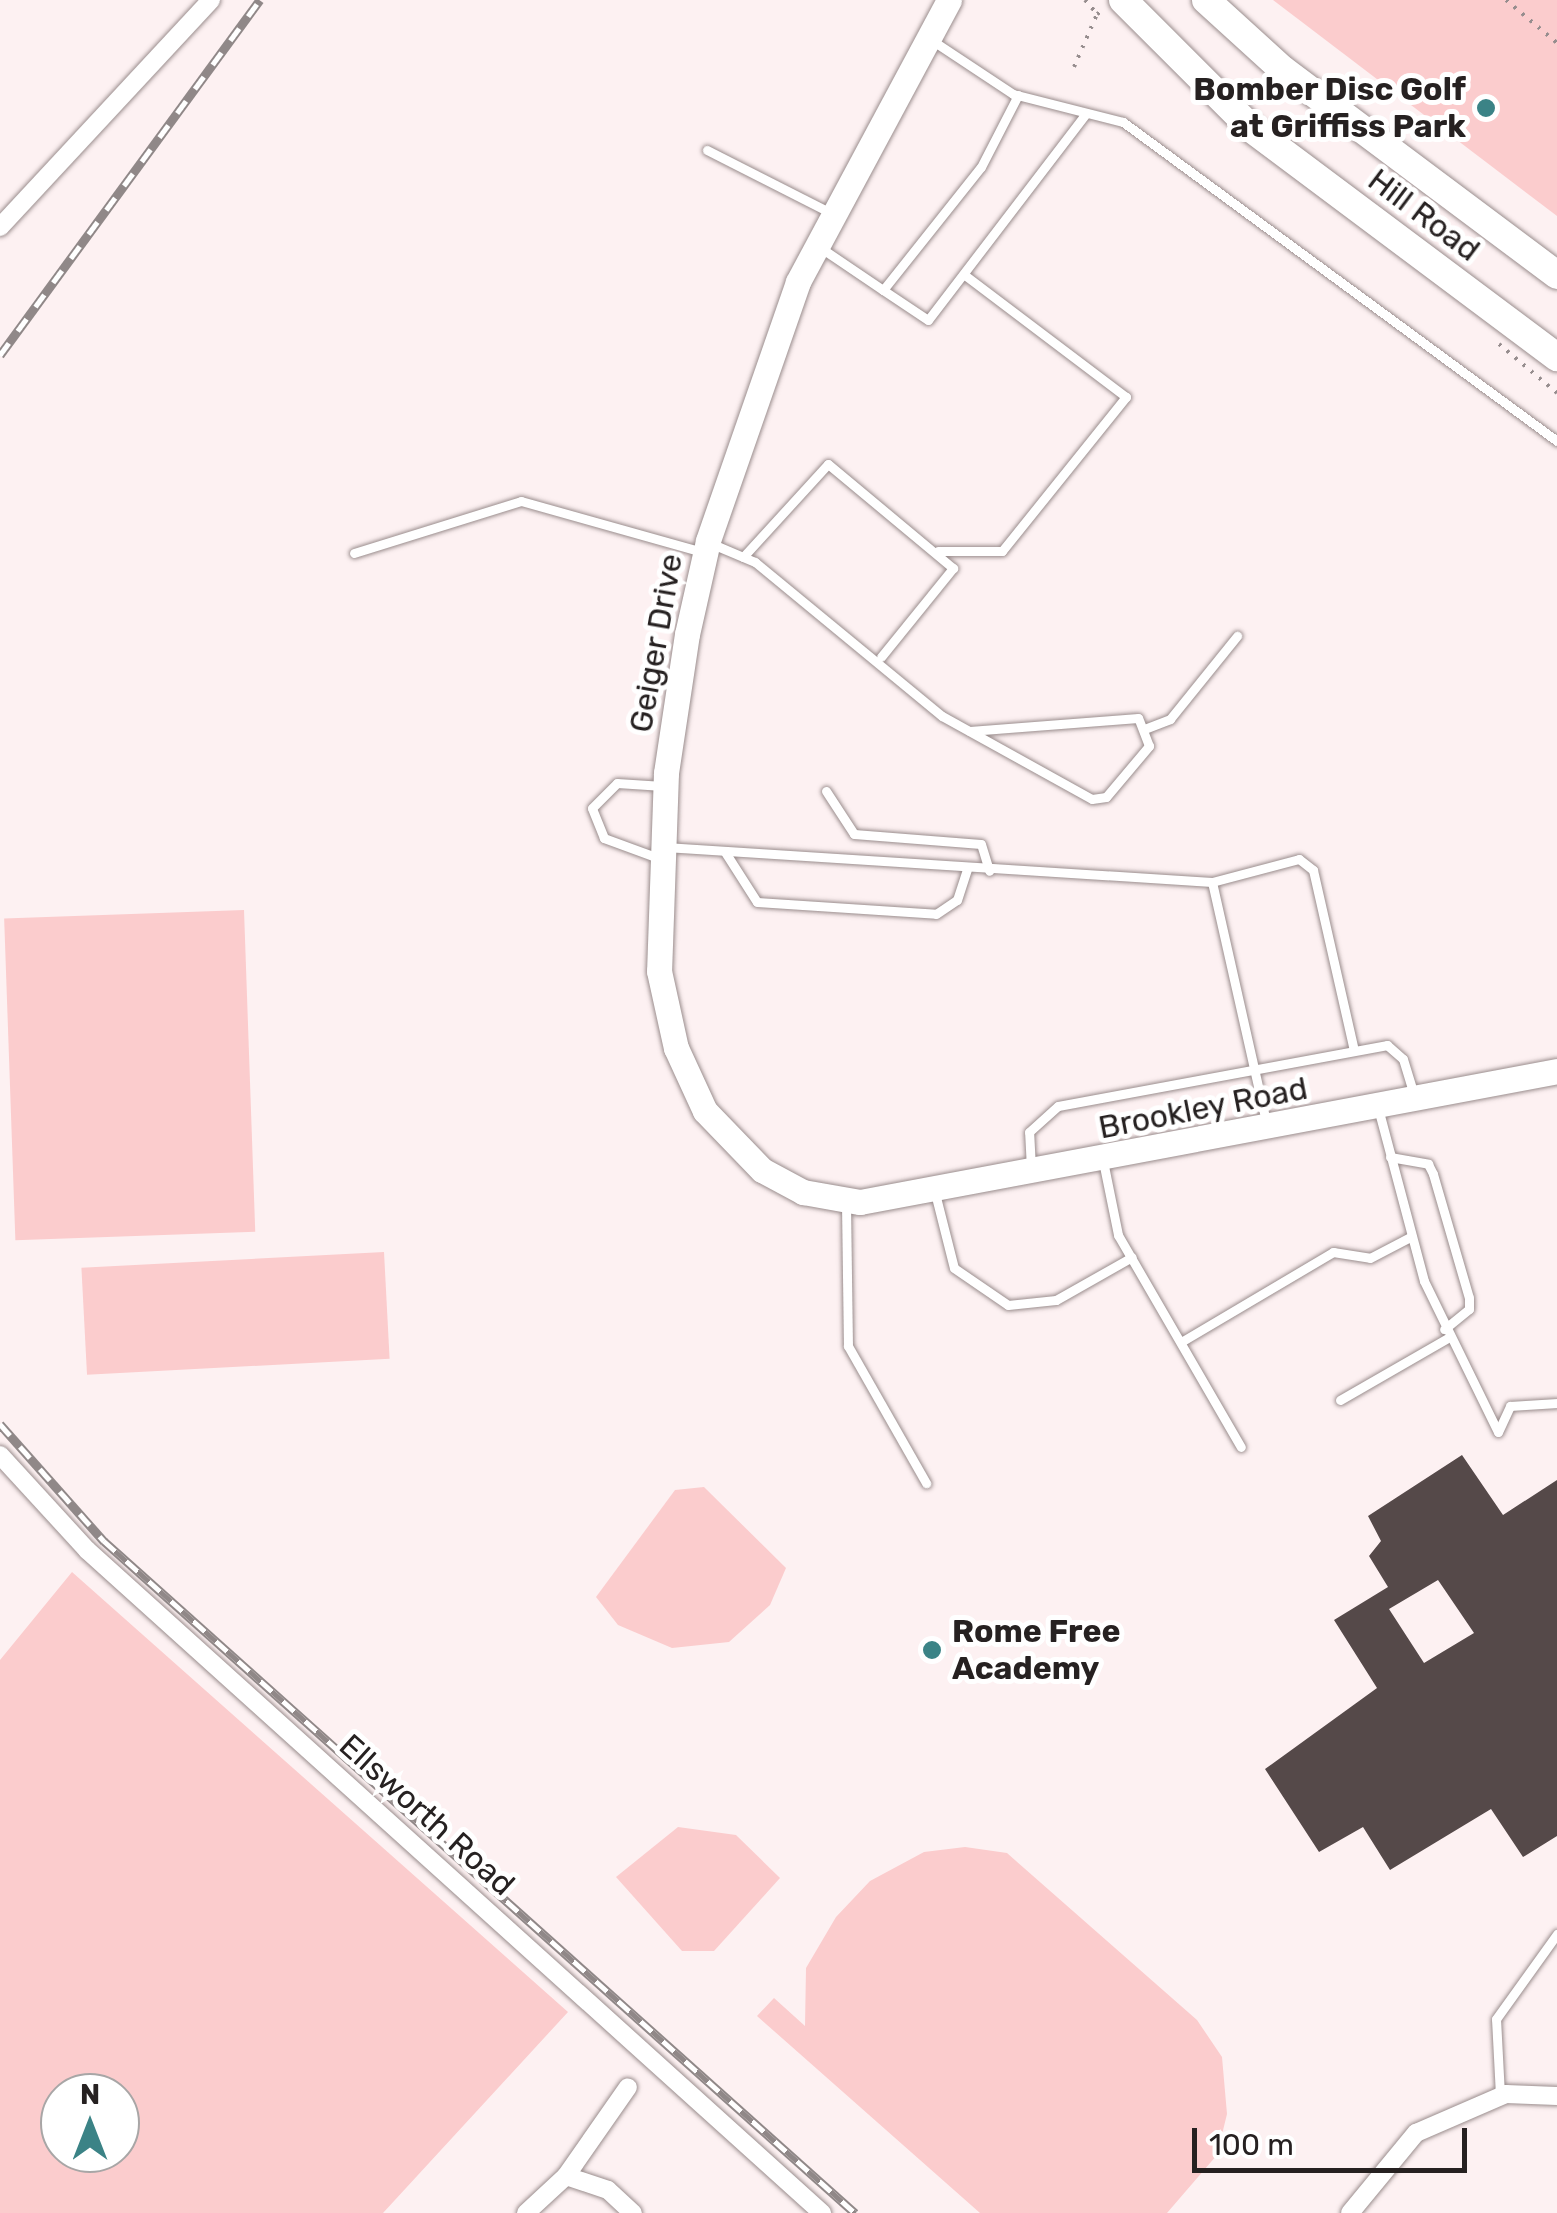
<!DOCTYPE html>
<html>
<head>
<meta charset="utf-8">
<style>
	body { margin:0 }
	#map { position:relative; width:1557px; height:2213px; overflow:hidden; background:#fdf1f2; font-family:Rubik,sans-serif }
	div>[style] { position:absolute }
	.green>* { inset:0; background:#fbcccd; transform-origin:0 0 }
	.building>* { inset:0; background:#554949 }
	.path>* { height:4px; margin-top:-2px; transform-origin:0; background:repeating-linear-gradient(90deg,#968d8e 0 2.5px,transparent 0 10.5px) }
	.roads { filter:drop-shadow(0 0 2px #9a8d8d) drop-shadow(0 0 2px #9a8d8d) }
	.lane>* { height:9px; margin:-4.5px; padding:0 4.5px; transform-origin:4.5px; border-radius:4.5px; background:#fff }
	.street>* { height:18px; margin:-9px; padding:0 9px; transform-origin:9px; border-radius:9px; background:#fff }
	.secondary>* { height:25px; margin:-12.5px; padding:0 12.5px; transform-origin:12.5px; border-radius:12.5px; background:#fff }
	.primary>* { height:28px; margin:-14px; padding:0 14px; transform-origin:14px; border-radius:14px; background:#fff }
	.rail>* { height:9px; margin-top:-4.5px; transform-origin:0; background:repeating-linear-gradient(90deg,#fff 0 15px,#908888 0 30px); box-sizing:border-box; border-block:2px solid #908888 }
	.dots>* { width:28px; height:28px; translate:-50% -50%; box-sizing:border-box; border:5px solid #fff; border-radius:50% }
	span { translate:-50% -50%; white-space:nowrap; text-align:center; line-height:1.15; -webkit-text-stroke:10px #fff; paint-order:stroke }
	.poi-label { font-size:32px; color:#262121; font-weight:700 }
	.right { translate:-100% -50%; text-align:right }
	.left { translate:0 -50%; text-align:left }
	.street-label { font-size:32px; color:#262121 }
	.north { position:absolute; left:40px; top:2073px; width:100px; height:100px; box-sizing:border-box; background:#fff; border:2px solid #a8a6a6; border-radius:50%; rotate:0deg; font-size:28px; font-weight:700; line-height:40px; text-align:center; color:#262121 }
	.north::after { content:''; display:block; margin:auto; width:35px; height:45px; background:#3b8386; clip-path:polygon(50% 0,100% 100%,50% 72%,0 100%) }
	.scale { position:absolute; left:1192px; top:2128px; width:275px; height:45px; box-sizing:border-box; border:5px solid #262121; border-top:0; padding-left:12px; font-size:30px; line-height:35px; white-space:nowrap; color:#262121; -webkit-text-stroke:8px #fff; paint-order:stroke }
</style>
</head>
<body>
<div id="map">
	<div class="green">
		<div style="clip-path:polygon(1273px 0,1557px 0,1557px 216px)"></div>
		<div style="left:244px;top:910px;width:322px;height:240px;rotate:88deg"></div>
		<div style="left:384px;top:1252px;width:107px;height:303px;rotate:87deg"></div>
		<div style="clip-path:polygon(704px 1487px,786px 1568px,770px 1605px,729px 1642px,672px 1648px,618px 1625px,596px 1597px,675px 1490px)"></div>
		<div style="clip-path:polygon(evenodd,72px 1572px,568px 2012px,383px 2213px,0 2213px,0 1660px,72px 1572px,60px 2093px,120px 2093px,120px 2153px,60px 2153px,60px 2093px)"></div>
		<div style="clip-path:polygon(678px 1827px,736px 1835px,780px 1878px,714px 1951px,682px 1951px,616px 1877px)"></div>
		<div style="clip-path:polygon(965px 1847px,1007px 1853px,1197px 2020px,1222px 2057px,1227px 2114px,1217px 2155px,1167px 2213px,980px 2213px,757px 2016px,774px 1998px,805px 2026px,806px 1968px,836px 1917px,870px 1881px,924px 1852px)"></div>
	</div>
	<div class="building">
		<div style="clip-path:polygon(evenodd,1462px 1455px,1503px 1515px,1557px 1480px,1557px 1836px,1523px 1857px,1491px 1809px,1390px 1870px,1363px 1827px,1319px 1852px,1265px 1769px,1377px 1688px,1334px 1620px,1388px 1587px,1369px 1556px,1381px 1541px,1368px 1516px,1462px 1455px,1438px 1580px,1474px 1633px,1424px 1663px,1389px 1609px,1438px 1580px)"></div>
	</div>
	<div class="path">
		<div style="left:1085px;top:0;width:18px;rotate:49deg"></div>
		<div style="left:1097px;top:14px;width:8px;rotate:-30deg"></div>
		<div style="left:1506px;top:0;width:67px;rotate:40.1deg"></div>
		<div style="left:1074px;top:67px;width:58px;rotate:-66.5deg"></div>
		<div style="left:1499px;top:344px;width:76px;rotate:40.2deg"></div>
	</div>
	<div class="roads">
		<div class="lane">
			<div style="left:930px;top:39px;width:100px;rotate:33.5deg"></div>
			<div style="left:1013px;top:94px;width:114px;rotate:14.3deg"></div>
			<div style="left:1123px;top:122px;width:539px;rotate:36.32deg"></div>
			<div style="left:707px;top:150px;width:139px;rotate:26.9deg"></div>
			<div style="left:818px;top:246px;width:78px;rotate:34.1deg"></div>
			<div style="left:883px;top:290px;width:157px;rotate:-51.5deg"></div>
			<div style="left:981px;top:167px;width:81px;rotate:-62.8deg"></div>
			<div style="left:883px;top:290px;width:54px;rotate:33.7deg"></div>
			<div style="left:928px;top:320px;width:260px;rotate:-52.6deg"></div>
			<div style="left:710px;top:543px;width:49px;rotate:22.9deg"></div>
			<div style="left:755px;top:562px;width:242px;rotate:39.5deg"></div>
			<div style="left:942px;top:716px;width:171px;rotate:29deg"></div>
			<div style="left:1092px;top:799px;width:14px;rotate:-8deg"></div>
			<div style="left:1106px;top:797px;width:67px;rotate:-49.9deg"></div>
			<div style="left:1149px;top:746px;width:30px;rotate:-111deg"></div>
			<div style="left:1138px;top:718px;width:169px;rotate:175.6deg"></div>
			<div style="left:938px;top:551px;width:64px"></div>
			<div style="left:1002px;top:551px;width:198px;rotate:-51.2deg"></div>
			<div style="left:1126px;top:397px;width:201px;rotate:-142.9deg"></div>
			<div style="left:354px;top:553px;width:175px;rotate:-17.3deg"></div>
			<div style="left:521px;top:501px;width:189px;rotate:15.7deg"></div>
			<div style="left:743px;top:557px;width:126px;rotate:-47.6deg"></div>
			<div style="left:828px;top:464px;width:163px;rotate:39.8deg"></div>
			<div style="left:953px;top:568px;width:114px;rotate:129deg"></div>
			<div style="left:1147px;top:728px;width:25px;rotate:-21deg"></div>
			<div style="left:1170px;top:719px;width:107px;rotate:-51.1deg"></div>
			<div style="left:826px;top:791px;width:51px;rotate:56.9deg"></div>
			<div style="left:854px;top:834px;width:127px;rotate:4.5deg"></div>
			<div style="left:981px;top:844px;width:28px;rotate:73deg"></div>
			<div style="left:665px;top:847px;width:548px;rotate:3.66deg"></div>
			<div style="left:1212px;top:882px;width:246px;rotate:77.3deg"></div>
			<div style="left:725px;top:852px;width:59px;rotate:57.4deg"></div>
			<div style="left:757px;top:902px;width:179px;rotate:3.8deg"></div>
			<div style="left:936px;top:914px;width:25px;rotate:-34deg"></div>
			<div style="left:957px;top:900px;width:32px;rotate:-72deg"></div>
			<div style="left:661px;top:859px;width:61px;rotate:-159.8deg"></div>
			<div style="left:604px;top:838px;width:32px;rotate:-112deg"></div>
			<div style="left:592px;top:808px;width:35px;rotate:-45deg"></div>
			<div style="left:617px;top:783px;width:46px;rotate:3.7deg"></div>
			<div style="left:1212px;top:882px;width:90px;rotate:-14.8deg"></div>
			<div style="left:1299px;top:859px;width:18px;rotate:38deg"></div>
			<div style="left:1313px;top:870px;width:185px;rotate:77.2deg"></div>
			<div style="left:1378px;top:1108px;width:179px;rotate:75.1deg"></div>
			<div style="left:1424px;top:1281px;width:168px;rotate:63.9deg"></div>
			<div style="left:1390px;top:1157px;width:39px;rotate:10deg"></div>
			<div style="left:1428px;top:1164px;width:11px;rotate:63deg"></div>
			<div style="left:1433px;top:1174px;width:129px;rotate:73.8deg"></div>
			<div style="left:1469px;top:1298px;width:11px;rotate:90deg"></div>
			<div style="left:1469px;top:1309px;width:32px;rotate:141deg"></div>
			<div style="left:1103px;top:1161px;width:76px;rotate:78.5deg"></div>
			<div style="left:1118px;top:1235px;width:245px;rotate:59.9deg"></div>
			<div style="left:1031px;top:1168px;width:36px;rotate:-93deg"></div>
			<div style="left:1029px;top:1132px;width:39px;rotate:-42deg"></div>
			<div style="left:1058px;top:1106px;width:335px;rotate:-10.5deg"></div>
			<div style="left:1387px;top:1045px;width:21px;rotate:41deg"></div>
			<div style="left:1403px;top:1059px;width:37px;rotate:73deg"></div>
			<div style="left:935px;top:1193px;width:77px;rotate:75.8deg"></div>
			<div style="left:954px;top:1268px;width:65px;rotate:34.4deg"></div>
			<div style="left:1008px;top:1305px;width:48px;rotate:-5.9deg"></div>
			<div style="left:1056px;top:1300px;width:87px;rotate:-29.5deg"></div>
			<div style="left:846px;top:1204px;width:142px;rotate:89.2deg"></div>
			<div style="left:848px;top:1346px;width:158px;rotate:60.3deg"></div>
			<div style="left:1181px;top:1342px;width:177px;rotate:-30.6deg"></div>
			<div style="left:1333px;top:1252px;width:37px;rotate:9deg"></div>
			<div style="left:1370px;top:1258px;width:47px;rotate:-27.6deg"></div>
			<div style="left:1340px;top:1400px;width:125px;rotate:-29.9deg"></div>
			<div style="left:1498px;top:1432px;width:29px;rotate:-65deg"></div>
			<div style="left:1510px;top:1406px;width:47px;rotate:-3.7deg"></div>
			<div style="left:1500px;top:2095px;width:76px;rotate:-93deg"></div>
			<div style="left:1496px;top:2019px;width:105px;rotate:-54.3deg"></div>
		</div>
		<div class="street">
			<div style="left:0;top:227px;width:310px;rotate:-47.1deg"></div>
			<div style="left:0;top:1455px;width:129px;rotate:47.5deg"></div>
			<div style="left:87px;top:1550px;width:990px;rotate:42.05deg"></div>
			<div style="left:566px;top:2176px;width:44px;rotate:18.4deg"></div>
			<div style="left:608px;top:2190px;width:34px;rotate:43deg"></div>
			<div style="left:526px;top:2213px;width:54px;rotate:-42.8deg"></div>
			<div style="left:566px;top:2176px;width:108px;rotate:-55.1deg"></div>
			<div style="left:1350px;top:2213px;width:104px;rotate:-50.5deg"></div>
			<div style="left:1416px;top:2133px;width:98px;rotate:-23.4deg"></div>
			<div style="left:1506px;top:2094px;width:51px;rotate:2.2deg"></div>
		</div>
		<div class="secondary">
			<div style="left:949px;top:0;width:320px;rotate:118.2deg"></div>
			<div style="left:798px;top:282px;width:274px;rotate:109.2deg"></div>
			<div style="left:708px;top:541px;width:95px;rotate:102.7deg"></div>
			<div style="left:687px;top:634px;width:141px;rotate:98.6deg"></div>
			<div style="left:666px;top:773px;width:198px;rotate:92deg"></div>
			<div style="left:659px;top:971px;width:79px;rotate:77.6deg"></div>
			<div style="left:676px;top:1048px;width:69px;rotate:65.3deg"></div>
			<div style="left:705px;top:1111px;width:82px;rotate:46deg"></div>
			<div style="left:762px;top:1170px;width:47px;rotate:28.2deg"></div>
			<div style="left:803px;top:1192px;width:58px;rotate:10deg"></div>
			<div style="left:860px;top:1202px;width:709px;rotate:-10.64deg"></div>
		</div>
		<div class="primary">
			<div style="left:1123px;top:0;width:182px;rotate:45deg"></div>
			<div style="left:1252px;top:129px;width:381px;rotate:36.8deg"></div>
			<div style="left:1206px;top:0;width:104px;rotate:42.3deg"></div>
			<div style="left:1283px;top:70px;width:342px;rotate:36.8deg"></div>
		</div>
	</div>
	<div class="rail">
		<div style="left:0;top:355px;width:440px;rotate:-53.8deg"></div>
		<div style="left:0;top:1424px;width:157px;rotate:48.4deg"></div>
		<div style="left:104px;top:1541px;width:1008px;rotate:41.82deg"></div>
	</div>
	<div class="dots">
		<div style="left:1486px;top:108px;background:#3b8386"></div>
		<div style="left:932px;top:1650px;background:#3b8386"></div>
	</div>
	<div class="poi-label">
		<span class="right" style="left:1466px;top:108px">Bomber Disc Golf<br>at Griffiss Park</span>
		<span class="left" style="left:952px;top:1650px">Rome Free<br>Academy</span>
	</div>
	<div class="street-label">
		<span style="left:1424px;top:215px;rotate:37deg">Hill Road</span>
		<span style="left:656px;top:643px;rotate:-80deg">Geiger Drive</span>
		<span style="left:1203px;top:1108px;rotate:-11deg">Brookley Road</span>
		<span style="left:427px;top:1815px;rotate:42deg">Ellsworth Road</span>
	</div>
	<div class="north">N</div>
	<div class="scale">100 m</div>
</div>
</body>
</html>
